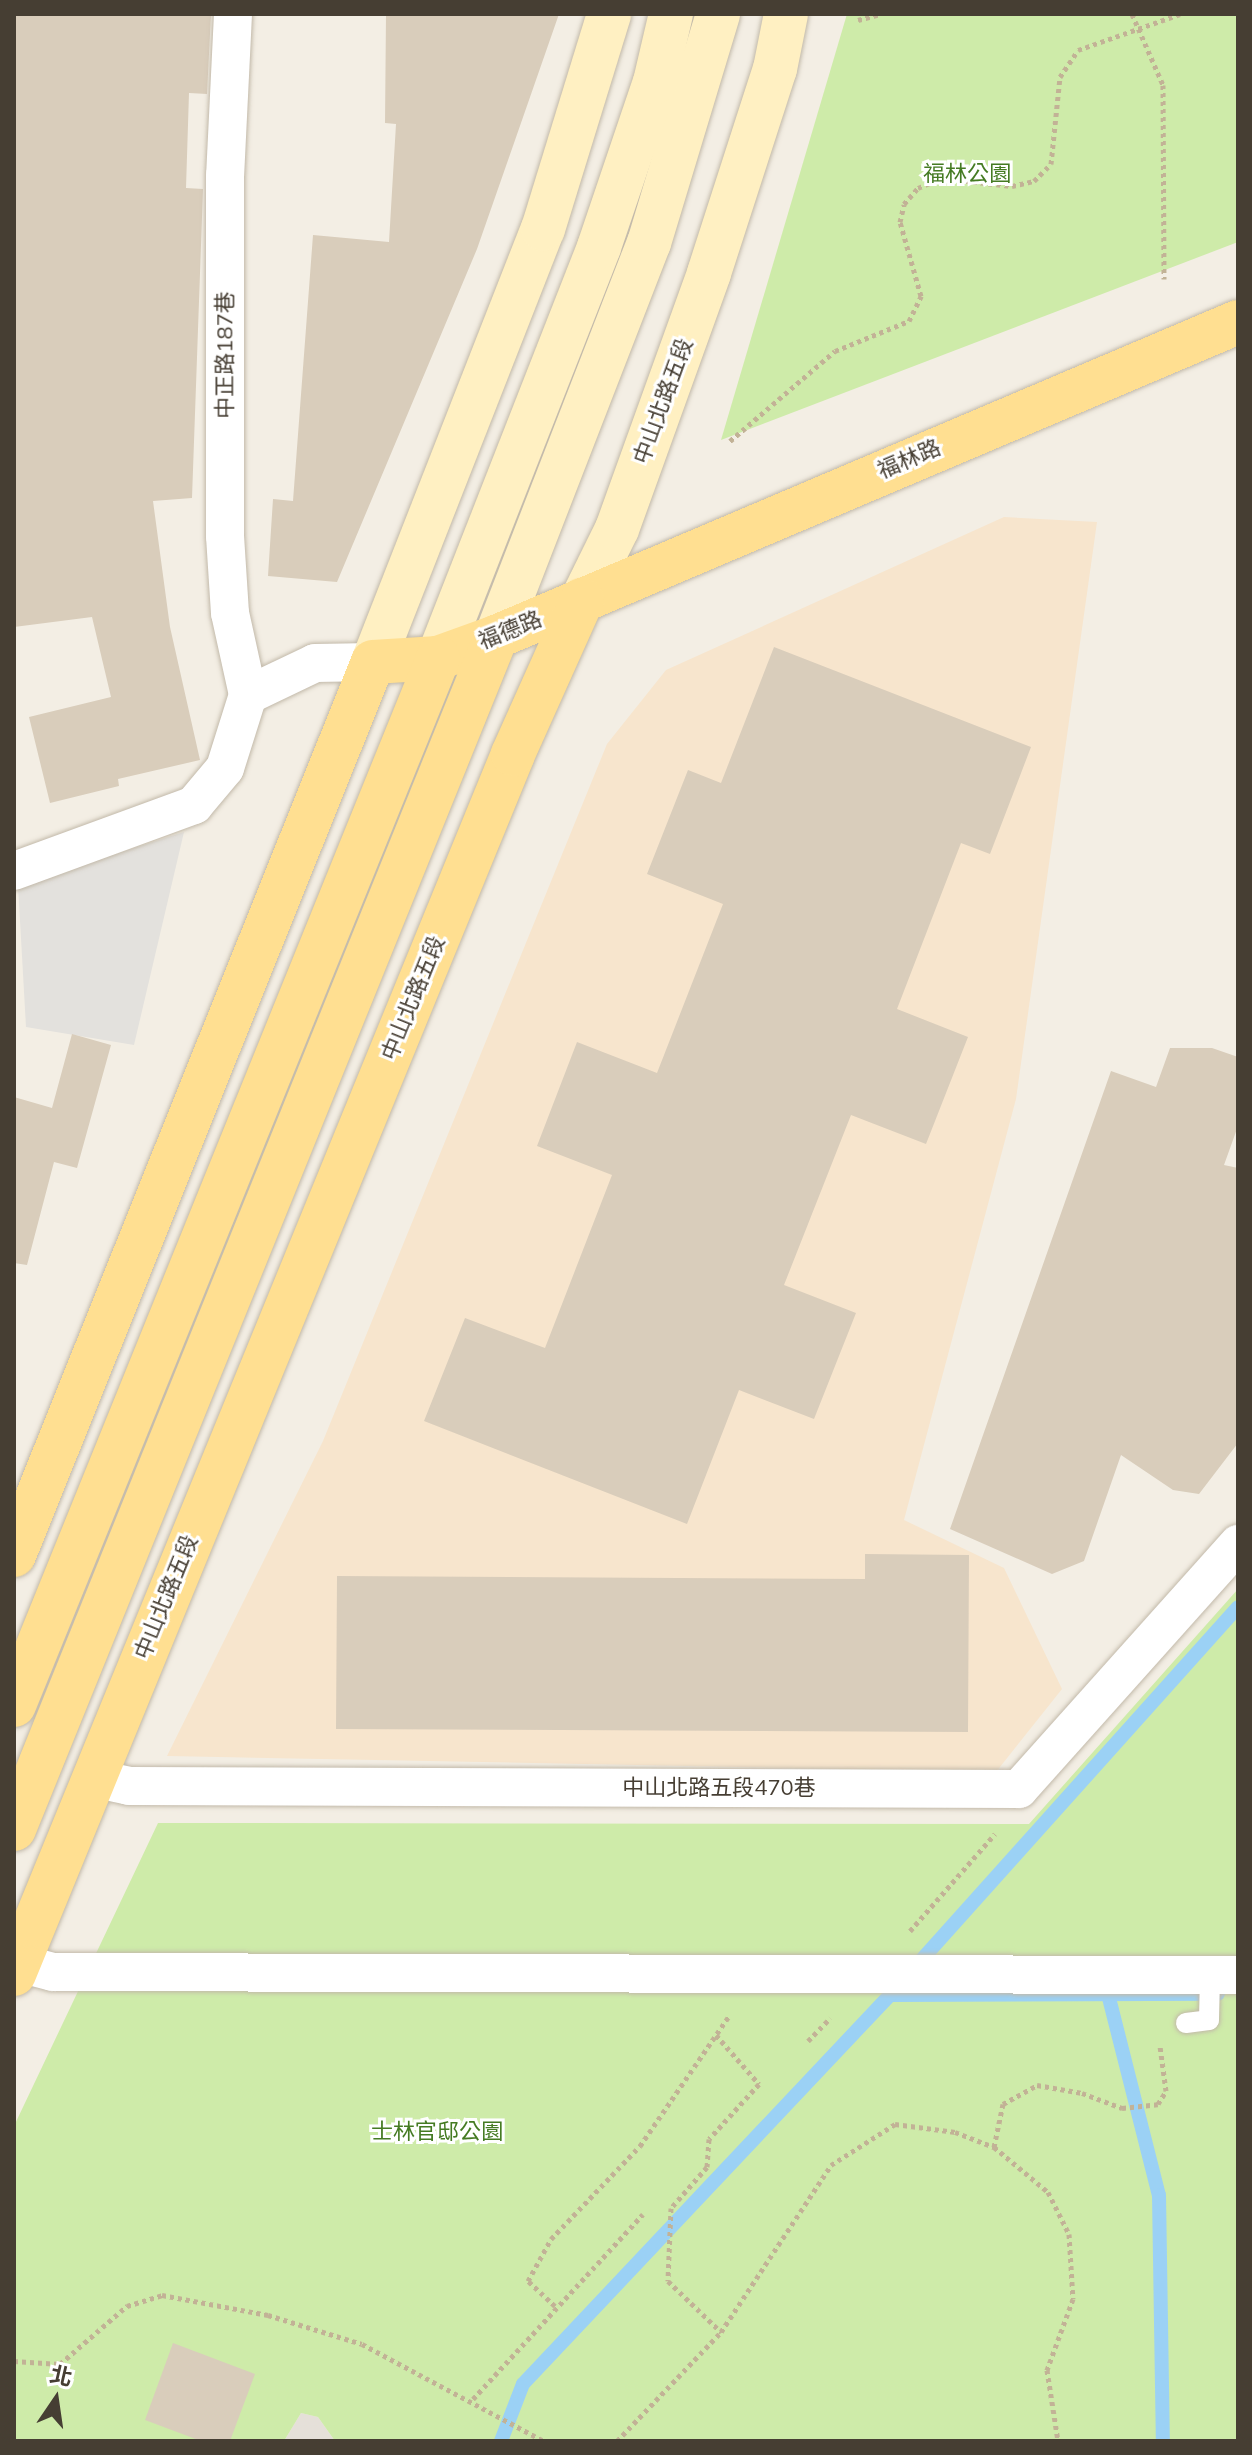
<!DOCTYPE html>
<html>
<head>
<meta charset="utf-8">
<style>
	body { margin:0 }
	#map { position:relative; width:1252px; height:2455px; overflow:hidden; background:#f3eee4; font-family:Mulish,"Noto Sans TC",sans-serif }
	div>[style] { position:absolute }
	.commercial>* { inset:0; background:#f7e5cd }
	.industrial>* { inset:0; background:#e5e0d9 }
	.green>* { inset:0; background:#ceeba9 }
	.parking>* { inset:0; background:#e3e1dd }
	.stream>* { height:14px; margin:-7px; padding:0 7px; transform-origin:7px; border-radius:7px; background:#9bd1f5 }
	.building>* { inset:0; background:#d9cdbb }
	.path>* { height:5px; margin-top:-2.5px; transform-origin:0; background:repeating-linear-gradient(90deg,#c2b296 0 4px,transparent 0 8px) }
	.roads { filter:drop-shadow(0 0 2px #c2b9a9) drop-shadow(0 0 2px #c2b9a9) }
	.lane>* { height:20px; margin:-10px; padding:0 10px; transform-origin:10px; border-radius:10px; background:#fff }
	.street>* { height:38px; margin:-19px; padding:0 19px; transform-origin:19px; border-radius:19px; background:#fff }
	.secondary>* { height:44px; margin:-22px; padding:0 22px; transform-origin:22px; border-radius:22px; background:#fff0c2 }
	.primary>* { height:44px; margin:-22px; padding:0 22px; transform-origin:22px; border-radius:22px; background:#ffdf91 }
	span { translate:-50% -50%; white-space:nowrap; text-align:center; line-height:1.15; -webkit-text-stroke:6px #fff; paint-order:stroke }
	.park-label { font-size:22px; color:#457b23 }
	.street-label { font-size:22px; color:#463e33 }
	.frame { position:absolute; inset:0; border:16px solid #463e33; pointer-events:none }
	.north { position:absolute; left:16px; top:2359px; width:80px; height:80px; -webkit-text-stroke:6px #fff; paint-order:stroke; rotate:13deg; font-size:22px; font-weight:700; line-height:32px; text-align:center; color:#463e33 }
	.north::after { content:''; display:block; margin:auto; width:28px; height:36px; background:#463e33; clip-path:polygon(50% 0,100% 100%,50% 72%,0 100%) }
</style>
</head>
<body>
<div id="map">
	<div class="commercial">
		<div style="clip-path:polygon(1004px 517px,1097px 522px,1016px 1099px,904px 1520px,1004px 1568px,1062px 1689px,996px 1772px,167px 1756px,323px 1441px,607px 744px,666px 670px)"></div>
	</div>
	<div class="industrial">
		<div style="clip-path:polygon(301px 2413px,318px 2417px,335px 2441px,284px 2441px)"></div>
	</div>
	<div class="green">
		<div style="clip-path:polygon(847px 14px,1238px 14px,1238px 242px,721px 440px)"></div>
		<div style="clip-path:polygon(1238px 1589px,1238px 2441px,335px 2441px,318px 2417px,301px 2413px,284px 2441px,14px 2441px,14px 2126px,158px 1823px,1029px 1824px)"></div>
	</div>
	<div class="parking">
		<div style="clip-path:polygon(184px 832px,134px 1045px,26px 1027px,18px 885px)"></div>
	</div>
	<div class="stream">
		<div style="left:1108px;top:1994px;width:207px;rotate:75.8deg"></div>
		<div style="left:1159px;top:2195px;width:246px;rotate:89.1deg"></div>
		<div style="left:890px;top:1995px;width:328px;rotate:-0.2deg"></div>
		<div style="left:501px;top:2441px;width:61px;rotate:-68.9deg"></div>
		<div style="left:523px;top:2384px;width:535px;rotate:-46.67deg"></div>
		<div style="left:890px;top:1995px;width:521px;rotate:-48.11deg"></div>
	</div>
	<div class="building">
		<div style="clip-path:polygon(14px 14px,211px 14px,207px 94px,189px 93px,186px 188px,203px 189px,192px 498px,153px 501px,170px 627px,200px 760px,118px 779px,119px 786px,50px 803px,29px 717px,111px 697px,92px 617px,14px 627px)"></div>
		<div style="clip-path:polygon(386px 14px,559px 14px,477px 249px,337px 582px,268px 576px,273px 499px,293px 501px,313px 235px,389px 242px,396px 124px,385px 123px)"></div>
		<div style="clip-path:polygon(774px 647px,1031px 747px,990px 854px,961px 843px,897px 1009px,968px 1037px,926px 1144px,851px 1115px,784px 1285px,856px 1313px,814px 1419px,739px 1390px,687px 1524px,424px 1421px,465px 1318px,545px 1348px,612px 1175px,537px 1146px,577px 1042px,657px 1073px,723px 904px,647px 874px,688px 770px,721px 783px)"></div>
		<div style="clip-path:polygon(72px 1034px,111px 1045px,77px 1168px,54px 1162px,27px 1265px,14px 1263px,14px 1097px,52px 1108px)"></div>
		<div style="clip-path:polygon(1170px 1048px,1212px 1048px,1238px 1057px,1238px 1126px,1224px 1165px,1238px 1168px,1238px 1443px,1199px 1494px,1173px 1490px,1121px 1455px,1084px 1561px,1052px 1574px,950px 1529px,1111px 1071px,1156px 1087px)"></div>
		<div style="clip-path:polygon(865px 1554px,969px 1555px,968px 1732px,336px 1729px,337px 1576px,865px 1579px)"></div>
		<div style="clip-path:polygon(173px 2343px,255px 2374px,230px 2441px,201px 2441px,145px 2420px)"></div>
	</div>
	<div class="path">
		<div style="left:1132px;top:14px;width:77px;rotate:66.4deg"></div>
		<div style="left:1163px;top:85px;width:194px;rotate:89.7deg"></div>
		<div style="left:858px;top:20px;width:24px;rotate:-15deg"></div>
		<div style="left:730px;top:441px;width:138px;rotate:-40.6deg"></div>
		<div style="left:835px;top:351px;width:80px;rotate:-22.1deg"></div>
		<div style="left:909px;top:321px;width:28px;rotate:-64deg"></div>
		<div style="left:921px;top:296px;width:77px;rotate:-105.8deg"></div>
		<div style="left:900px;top:222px;width:18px;rotate:-77deg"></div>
		<div style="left:904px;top:204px;width:21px;rotate:-49deg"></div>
		<div style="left:918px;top:188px;width:25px;rotate:-23deg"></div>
		<div style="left:941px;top:178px;width:71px;rotate:6.4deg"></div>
		<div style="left:1012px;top:186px;width:23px;rotate:-13deg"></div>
		<div style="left:1034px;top:181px;width:24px;rotate:-45deg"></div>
		<div style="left:1051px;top:164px;width:87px;rotate:-84.1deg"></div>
		<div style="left:1060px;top:77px;width:32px;rotate:-56deg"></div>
		<div style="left:1078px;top:50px;width:108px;rotate:-19.4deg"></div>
		<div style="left:910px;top:1931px;width:129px;rotate:-48.8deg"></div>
		<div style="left:716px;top:2035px;width:65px;rotate:48.7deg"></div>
		<div style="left:759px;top:2084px;width:74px;rotate:132.3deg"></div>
		<div style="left:709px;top:2139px;width:28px;rotate:94deg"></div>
		<div style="left:707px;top:2167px;width:55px;rotate:131.3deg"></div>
		<div style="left:671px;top:2208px;width:73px;rotate:92.4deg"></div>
		<div style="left:668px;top:2281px;width:74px;rotate:43.9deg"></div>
		<div style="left:808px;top:2041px;width:32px;rotate:-46deg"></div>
		<div style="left:994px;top:2147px;width:44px;rotate:-78.2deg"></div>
		<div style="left:1003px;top:2104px;width:39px;rotate:-29deg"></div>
		<div style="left:1037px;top:2085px;width:46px;rotate:10.1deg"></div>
		<div style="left:1082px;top:2093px;width:43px;rotate:20.6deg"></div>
		<div style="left:1122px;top:2108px;width:36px;rotate:-6deg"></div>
		<div style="left:1158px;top:2104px;width:15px;rotate:-58deg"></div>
		<div style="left:1166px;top:2091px;width:45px;rotate:-97.6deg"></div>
		<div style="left:555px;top:2306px;width:37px;rotate:-137deg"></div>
		<div style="left:528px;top:2281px;width:48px;rotate:-61.3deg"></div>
		<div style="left:551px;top:2239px;width:129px;rotate:-46.3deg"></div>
		<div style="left:640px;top:2146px;width:158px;rotate:-55.6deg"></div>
		<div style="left:14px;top:2361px;width:46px;rotate:3.7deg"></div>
		<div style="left:60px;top:2364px;width:89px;rotate:-40.9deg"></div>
		<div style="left:127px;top:2306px;width:37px;rotate:-17deg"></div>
		<div style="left:162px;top:2295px;width:108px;rotate:10.7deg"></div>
		<div style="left:268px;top:2315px;width:98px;rotate:17.1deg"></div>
		<div style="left:362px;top:2344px;width:206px;rotate:28.1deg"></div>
		<div style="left:473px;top:2399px;width:251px;rotate:-47.4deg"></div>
		<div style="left:617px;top:2441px;width:151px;rotate:-46.3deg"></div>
		<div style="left:721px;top:2332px;width:200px;rotate:-56.6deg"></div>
		<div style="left:831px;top:2165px;width:76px;rotate:-32.6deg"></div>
		<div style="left:895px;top:2124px;width:61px;rotate:7.6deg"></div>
		<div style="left:955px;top:2132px;width:42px;rotate:21deg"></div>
		<div style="left:994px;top:2147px;width:70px;rotate:39.8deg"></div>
		<div style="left:1048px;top:2192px;width:47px;rotate:63.4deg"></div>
		<div style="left:1069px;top:2234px;width:65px;rotate:86.5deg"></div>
		<div style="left:1073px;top:2299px;width:76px;rotate:110.1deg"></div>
		<div style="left:1047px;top:2370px;width:72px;rotate:81.2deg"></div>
	</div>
	<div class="roads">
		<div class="lane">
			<div style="left:1186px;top:2023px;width:23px;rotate:-7deg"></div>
			<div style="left:1209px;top:2020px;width:45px;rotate:-88.7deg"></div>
		</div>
		<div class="street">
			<div style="left:233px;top:14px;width:161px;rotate:92.8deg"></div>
			<div style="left:225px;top:175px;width:361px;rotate:90deg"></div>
			<div style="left:225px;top:536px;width:77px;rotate:86.3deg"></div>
			<div style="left:230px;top:613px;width:84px;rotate:77.6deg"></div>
			<div style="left:14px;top:871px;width:192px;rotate:-20.1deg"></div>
			<div style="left:194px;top:805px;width:48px;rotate:-50deg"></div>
			<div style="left:225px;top:768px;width:77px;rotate:-72.5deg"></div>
			<div style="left:248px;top:695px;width:74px;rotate:-25.5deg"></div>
			<div style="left:315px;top:663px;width:58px;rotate:-1deg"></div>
			<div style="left:92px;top:1778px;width:38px;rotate:12deg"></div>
			<div style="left:129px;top:1786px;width:890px;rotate:0.19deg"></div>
			<div style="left:1019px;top:1789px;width:329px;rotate:-48.2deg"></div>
			<div style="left:19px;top:1963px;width:35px;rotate:15deg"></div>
			<div style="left:53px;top:1972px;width:1185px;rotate:0.15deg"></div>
		</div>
		<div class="secondary">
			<div style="left:582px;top:600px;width:79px;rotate:-63.8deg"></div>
			<div style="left:617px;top:529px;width:272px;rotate:-70.2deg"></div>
			<div style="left:709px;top:273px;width:214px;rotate:-72.1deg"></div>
			<div style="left:775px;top:69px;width:56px;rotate:-78.7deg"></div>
			<div style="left:496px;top:637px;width:423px;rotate:-68.8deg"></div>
			<div style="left:649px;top:243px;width:239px;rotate:-73.2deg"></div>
			<div style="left:438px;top:658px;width:441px;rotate:-68.6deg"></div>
			<div style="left:599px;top:247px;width:174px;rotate:-71.3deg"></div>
			<div style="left:655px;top:82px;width:70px;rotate:-76.8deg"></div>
			<div style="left:373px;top:662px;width:465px;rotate:-68.6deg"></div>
			<div style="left:543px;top:229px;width:225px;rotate:-72.9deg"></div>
		</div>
		<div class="primary">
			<div style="left:14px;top:1555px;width:962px;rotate:-68.1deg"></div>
			<div style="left:373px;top:662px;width:65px;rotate:-3.5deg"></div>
			<div style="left:438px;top:658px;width:62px;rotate:-19.9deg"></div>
			<div style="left:496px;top:637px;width:806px;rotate:-23deg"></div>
			<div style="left:14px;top:1705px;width:1130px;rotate:-67.95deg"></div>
			<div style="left:14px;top:1829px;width:1286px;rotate:-67.98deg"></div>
			<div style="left:14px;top:1974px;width:1318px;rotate:-67.75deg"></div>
			<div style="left:513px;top:754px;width:169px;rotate:-65.9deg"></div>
		</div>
	</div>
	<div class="park-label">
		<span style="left:967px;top:174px">福林公園</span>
		<span style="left:437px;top:2132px">士林官邸公園</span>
	</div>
	<div class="street-label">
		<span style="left:225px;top:355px;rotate:-90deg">中正路187巷</span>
		<span style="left:663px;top:401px;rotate:-70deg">中山北路五段</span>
		<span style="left:909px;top:459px;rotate:-23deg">福林路</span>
		<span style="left:510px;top:630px;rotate:-22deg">福德路</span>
		<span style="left:413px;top:998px;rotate:-68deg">中山北路五段</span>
		<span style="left:166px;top:1597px;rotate:-68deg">中山北路五段</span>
		<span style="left:719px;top:1788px">中山北路五段470巷</span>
	</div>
	<div class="frame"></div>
	<div class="north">北</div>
</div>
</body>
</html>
